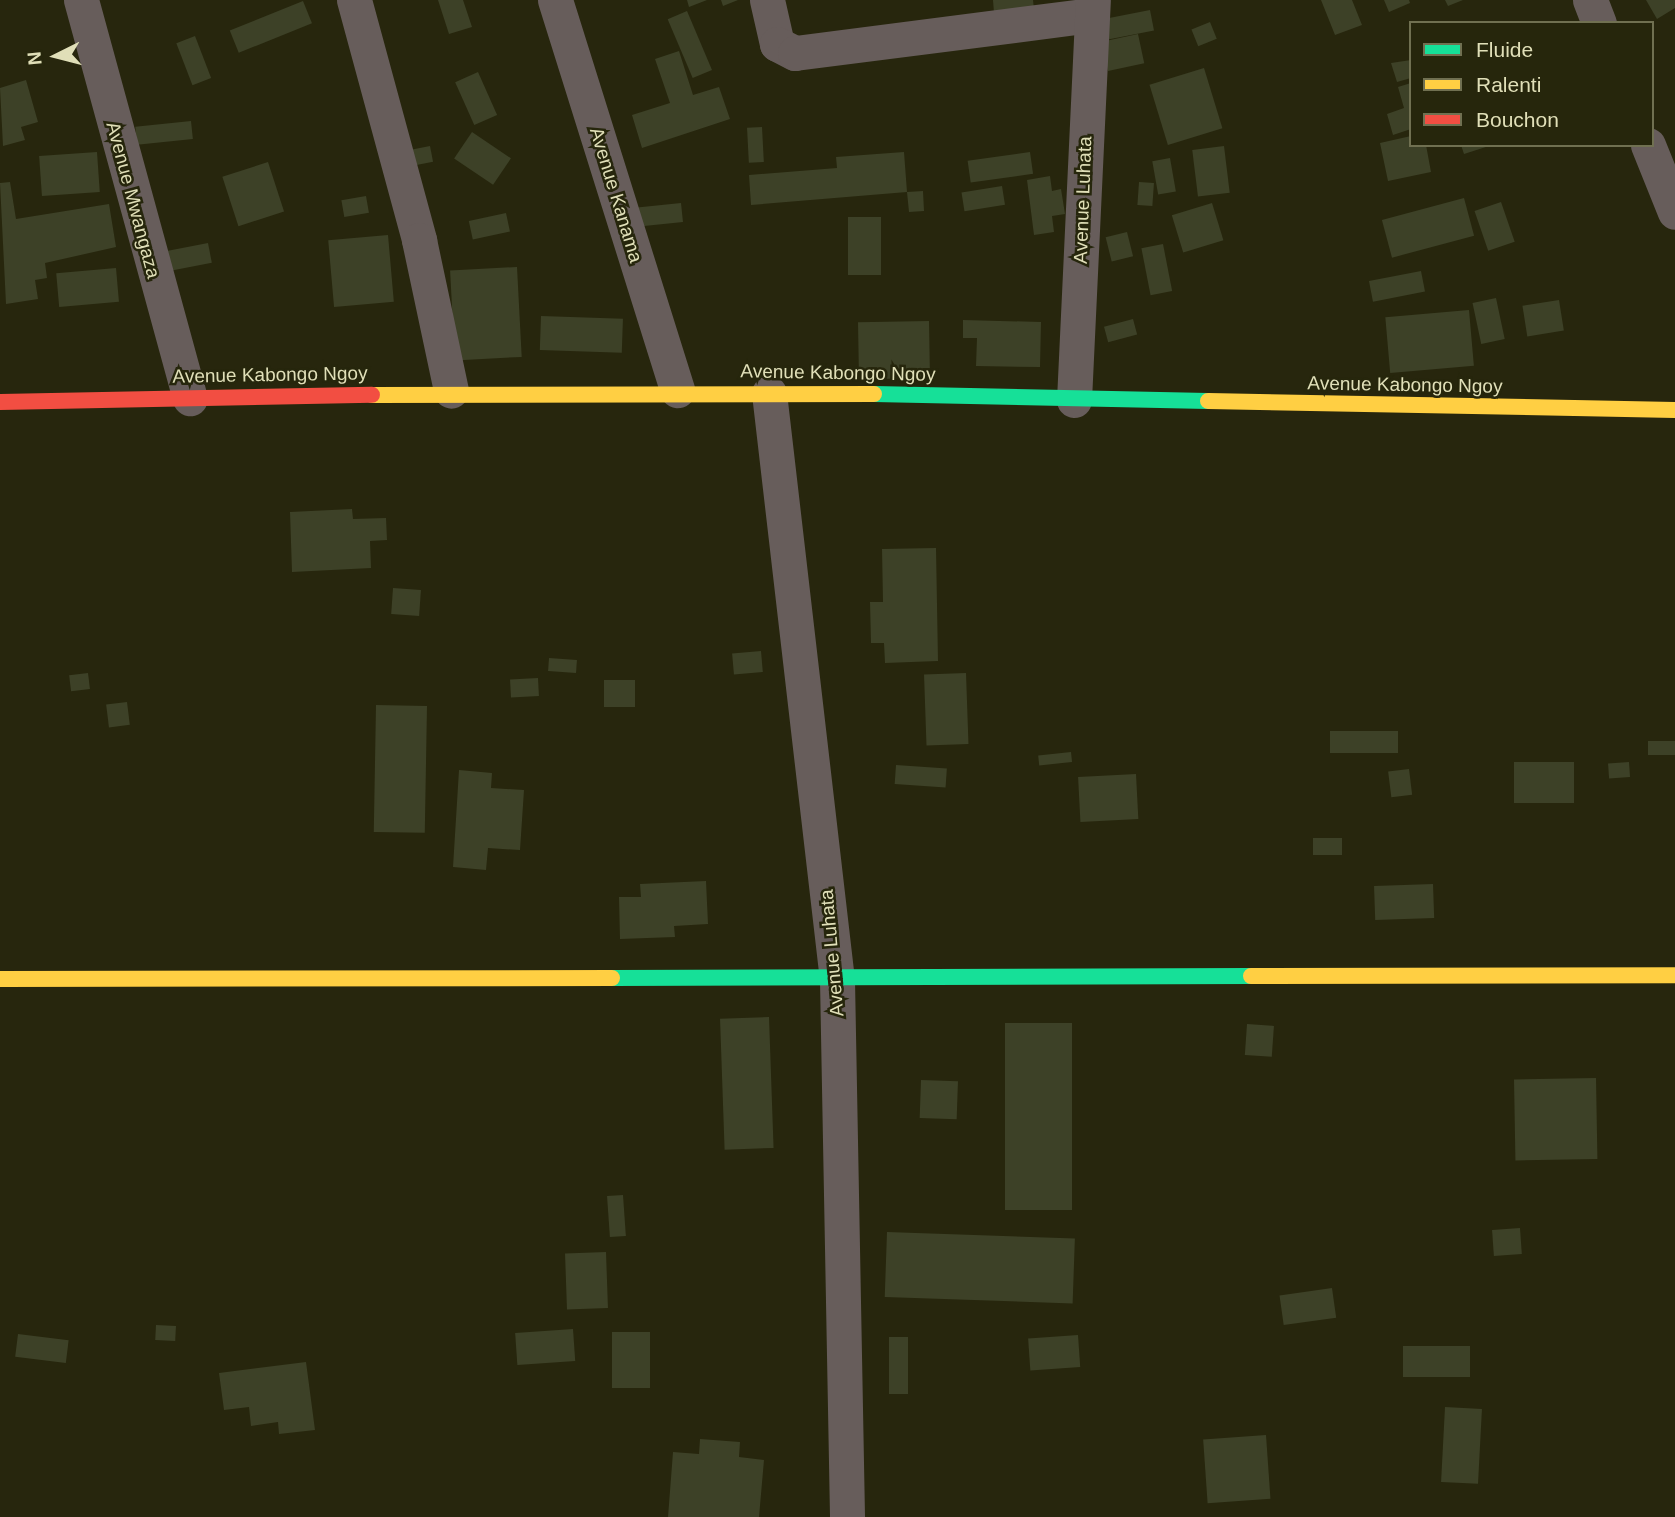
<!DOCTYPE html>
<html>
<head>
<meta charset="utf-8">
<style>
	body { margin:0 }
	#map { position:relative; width:1675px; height:1517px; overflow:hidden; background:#27260d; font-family:Arial,sans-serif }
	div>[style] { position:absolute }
	.building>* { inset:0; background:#3d4127; transform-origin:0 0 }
	.street>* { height:35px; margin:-17.5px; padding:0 17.5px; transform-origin:17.5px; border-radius:17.5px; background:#675d5b }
	.fast>* { height:16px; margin:-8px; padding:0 8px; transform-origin:8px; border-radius:8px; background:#16e098 }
	.slow>* { height:16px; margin:-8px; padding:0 8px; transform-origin:8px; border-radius:8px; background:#ffcf43 }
	.jam>* { height:16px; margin:-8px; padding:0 8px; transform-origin:8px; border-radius:8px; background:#f24e42 }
	span { translate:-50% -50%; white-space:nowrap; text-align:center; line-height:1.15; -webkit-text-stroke:5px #26260c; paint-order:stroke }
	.street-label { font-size:19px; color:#e0dfb8 }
	.legend { position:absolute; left:1409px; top:21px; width:245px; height:126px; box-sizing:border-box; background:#26260c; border:2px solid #707051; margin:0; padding:9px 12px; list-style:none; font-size:21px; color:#e0dfb8 }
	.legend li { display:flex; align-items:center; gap:14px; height:35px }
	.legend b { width:35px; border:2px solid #707051 }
	.north { position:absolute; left:21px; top:21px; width:70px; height:70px; -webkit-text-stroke:5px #26260c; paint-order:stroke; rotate:264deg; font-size:19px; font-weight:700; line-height:28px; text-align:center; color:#e0dfb8 }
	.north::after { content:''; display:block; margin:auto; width:24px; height:32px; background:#e0dfb8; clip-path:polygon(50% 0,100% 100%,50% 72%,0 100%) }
</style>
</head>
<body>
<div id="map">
	<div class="building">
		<div style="clip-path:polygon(438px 0,463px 0,472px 27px,449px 34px)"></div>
		<div style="clip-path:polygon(687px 0,707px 0,689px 7px)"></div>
		<div style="clip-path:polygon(721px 0,738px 0,723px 6px)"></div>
		<div style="clip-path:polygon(993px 0,1033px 0,1034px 9px,994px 13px)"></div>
		<div style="clip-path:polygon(1321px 0,1352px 0,1362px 25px,1335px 35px)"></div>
		<div style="clip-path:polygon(1384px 0,1409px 0,1410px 3px,1389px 12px)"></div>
		<div style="clip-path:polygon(1445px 0,1463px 0,1448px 6px)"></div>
		<div style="clip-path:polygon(1646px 0,1675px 0,1675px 8px,1657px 19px)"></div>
		<div style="left:303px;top:1px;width:24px;height:79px;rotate:68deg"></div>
		<div style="left:1150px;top:10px;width:21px;height:52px;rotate:79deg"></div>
		<div style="left:687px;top:11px;width:64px;height:21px;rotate:67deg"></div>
		<div style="left:1210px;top:22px;width:18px;height:20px;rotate:68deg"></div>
		<div style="left:1138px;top:34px;width:30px;height:37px;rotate:78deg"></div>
		<div style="left:195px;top:36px;width:45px;height:20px;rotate:69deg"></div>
		<div style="clip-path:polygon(679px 51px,693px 95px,719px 87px,730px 119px,642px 148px,632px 115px,670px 103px,655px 59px)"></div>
		<div style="clip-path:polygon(1411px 60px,1411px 78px,1397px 82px,1391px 63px)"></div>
		<div style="left:1204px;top:68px;width:63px;height:57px;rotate:73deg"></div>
		<div style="left:478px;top:72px;width:47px;height:25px;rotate:66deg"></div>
		<div style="clip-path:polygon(26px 80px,38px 122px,21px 127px,25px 140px,3px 146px,0 88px)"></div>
		<div style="clip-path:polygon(1411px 83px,1411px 129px,1393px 135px,1387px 114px,1404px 108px,1398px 87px)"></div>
		<div style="left:191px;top:121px;width:18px;height:56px;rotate:84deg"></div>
		<div style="left:762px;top:127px;width:35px;height:15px;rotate:87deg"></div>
		<div style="left:472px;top:132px;width:47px;height:32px;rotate:34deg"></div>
		<div style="clip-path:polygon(1411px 136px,1411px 145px,1426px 145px,1431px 172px,1388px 181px,1380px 143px)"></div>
		<div style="clip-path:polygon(1461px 145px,1489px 145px,1489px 146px,1464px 154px)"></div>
		<div style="left:430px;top:146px;width:16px;height:22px;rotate:79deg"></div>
		<div style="left:1224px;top:146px;width:47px;height:32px;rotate:83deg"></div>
		<div style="left:97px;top:152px;width:40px;height:58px;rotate:86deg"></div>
		<div style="clip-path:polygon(904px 152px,907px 192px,923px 191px,924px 211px,909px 212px,907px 192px,751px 205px,749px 175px,837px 168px,836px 157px)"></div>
		<div style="left:1030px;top:152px;width:22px;height:63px;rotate:82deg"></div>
		<div style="left:1170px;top:158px;width:34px;height:18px;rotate:80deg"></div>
		<div style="left:268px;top:162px;width:52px;height:48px;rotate:72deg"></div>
		<div style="clip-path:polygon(1050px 176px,1052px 191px,1061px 189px,1065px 214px,1052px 216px,1054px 232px,1034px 235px,1027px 180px)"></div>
		<div style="clip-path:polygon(10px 182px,16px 219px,109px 204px,116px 247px,45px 263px,47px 278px,35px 280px,38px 299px,6px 304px,0 183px)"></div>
		<div style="left:1139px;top:182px;width:15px;height:23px;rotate:4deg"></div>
		<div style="left:1002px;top:186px;width:19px;height:41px;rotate:81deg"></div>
		<div style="left:366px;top:196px;width:17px;height:25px;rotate:80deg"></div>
		<div style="left:1464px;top:198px;width:39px;height:85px;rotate:75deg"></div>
		<div style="left:1501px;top:202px;width:42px;height:28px;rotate:71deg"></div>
		<div style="left:681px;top:203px;width:19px;height:44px;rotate:84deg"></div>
		<div style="left:1212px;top:203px;width:39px;height:42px;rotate:73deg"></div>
		<div style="left:506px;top:213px;width:19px;height:38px;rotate:78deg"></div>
		<div style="left:848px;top:217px;width:33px;height:58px"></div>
		<div style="left:1127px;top:232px;width:25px;height:22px;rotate:76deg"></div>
		<div style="left:388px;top:235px;width:67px;height:60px;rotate:85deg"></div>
		<div style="left:208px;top:243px;width:20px;height:42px;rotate:79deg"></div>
		<div style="left:1163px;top:244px;width:48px;height:22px;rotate:79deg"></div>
		<div style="left:517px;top:267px;width:90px;height:67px;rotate:87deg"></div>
		<div style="left:116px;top:268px;width:34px;height:60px;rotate:85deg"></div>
		<div style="left:1421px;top:271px;width:21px;height:53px;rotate:79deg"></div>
		<div style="left:1496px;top:298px;width:42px;height:24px;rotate:78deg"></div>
		<div style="left:1559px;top:300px;width:31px;height:37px;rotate:81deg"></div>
		<div style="left:1469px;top:310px;width:56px;height:84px;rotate:85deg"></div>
		<div style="left:541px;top:316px;width:82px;height:34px;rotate:2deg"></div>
		<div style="left:1133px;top:319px;width:16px;height:30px;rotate:75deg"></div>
		<div style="clip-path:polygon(963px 320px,1041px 322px,1040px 367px,976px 366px,977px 338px,963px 338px)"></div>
		<div style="left:929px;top:321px;width:57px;height:71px;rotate:89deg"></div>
		<div style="clip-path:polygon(352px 509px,353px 519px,386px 518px,387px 540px,370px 541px,371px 568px,292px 572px,290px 512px)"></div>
		<div style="clip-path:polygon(936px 548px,938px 661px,885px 663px,884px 643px,871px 643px,870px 602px,883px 602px,882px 549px)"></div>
		<div style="left:393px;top:588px;width:28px;height:26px;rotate:4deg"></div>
		<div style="left:761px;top:651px;width:21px;height:29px;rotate:85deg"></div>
		<div style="left:549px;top:658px;width:28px;height:13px;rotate:4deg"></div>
		<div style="left:88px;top:673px;width:16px;height:19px;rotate:83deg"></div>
		<div style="left:966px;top:673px;width:71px;height:42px;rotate:88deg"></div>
		<div style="left:538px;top:678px;width:18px;height:28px;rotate:87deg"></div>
		<div style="left:604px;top:680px;width:31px;height:27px"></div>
		<div style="left:127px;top:702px;width:23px;height:21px;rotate:83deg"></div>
		<div style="left:376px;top:705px;width:51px;height:127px;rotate:1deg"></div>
		<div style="left:1330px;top:731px;width:68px;height:22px"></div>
		<div style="left:1675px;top:741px;width:14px;height:27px;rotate:90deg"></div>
		<div style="left:1071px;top:752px;width:10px;height:33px;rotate:84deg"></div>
		<div style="left:1514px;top:762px;width:60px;height:41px"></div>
		<div style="left:1629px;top:762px;width:15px;height:21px;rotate:86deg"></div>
		<div style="left:896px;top:765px;width:51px;height:19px;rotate:4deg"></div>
		<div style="left:1409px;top:769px;width:26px;height:21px;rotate:83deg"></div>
		<div style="clip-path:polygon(459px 770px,492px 773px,491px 788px,524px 790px,520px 850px,488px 848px,486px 870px,453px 867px)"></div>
		<div style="left:1136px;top:774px;width:45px;height:58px;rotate:87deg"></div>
		<div style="left:1313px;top:838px;width:29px;height:17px"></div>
		<div style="clip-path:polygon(706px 881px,708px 924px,674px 926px,675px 937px,620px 939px,619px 897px,641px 897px,640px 884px)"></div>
		<div style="left:1433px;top:884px;width:34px;height:59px;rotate:88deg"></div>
		<div style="left:769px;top:1017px;width:131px;height:49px;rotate:88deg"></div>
		<div style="left:1005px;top:1023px;width:67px;height:187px"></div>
		<div style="left:1247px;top:1024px;width:27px;height:31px;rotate:4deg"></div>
		<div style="left:1596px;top:1078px;width:81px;height:82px;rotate:89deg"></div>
		<div style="left:921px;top:1080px;width:37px;height:38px;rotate:2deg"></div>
		<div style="left:623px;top:1195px;width:41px;height:16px;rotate:86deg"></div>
		<div style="left:1520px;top:1228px;width:26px;height:28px;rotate:86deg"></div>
		<div style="left:887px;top:1232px;width:188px;height:65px;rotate:2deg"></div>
		<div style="left:606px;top:1252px;width:56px;height:41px;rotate:88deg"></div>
		<div style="left:1332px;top:1288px;width:30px;height:53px;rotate:82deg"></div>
		<div style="left:156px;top:1325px;width:20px;height:15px;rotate:3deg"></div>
		<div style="left:573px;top:1329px;width:32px;height:58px;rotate:86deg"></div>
		<div style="left:612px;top:1332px;width:38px;height:56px"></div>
		<div style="left:18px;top:1334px;width:51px;height:23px;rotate:7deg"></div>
		<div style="left:1078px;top:1335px;width:32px;height:50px;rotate:86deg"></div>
		<div style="left:889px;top:1337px;width:19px;height:57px"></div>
		<div style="left:1470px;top:1346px;width:31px;height:67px;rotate:90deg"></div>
		<div style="clip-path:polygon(306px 1362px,315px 1430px,279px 1434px,278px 1422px,251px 1426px,249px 1407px,224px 1410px,219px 1373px)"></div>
		<div style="left:1445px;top:1407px;width:37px;height:75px;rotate:3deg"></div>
		<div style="left:1266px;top:1435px;width:64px;height:63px;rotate:86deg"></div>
		<div style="clip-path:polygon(700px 1439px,740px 1442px,739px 1457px,764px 1460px,759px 1517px,668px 1517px,673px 1452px,699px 1454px)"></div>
	</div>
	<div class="street">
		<div style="left:81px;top:0;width:413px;rotate:74.7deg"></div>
		<div style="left:354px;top:0;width:249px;rotate:74.8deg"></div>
		<div style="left:419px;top:240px;width:154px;rotate:78deg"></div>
		<div style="left:555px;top:0;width:409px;rotate:72.6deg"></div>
		<div style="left:767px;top:0;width:45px;rotate:77.2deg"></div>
		<div style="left:777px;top:44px;width:20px;rotate:27deg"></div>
		<div style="left:795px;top:53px;width:297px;rotate:-7.3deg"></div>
		<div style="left:1590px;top:0;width:25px;rotate:69deg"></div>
		<div style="left:1648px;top:145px;width:72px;rotate:68.1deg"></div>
		<div style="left:769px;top:393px;width:591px;rotate:83.39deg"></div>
		<div style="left:837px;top:980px;width:537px;rotate:88.93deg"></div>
		<div style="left:1074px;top:400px;width:400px;rotate:-87.3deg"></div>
	</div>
	<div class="fast">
		<div style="left:874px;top:394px;width:334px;rotate:1.2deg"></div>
		<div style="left:612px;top:978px;width:639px;rotate:-0.18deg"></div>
	</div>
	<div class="slow">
		<div style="left:372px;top:395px;width:502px;rotate:-0.11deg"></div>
		<div style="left:1208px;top:401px;width:467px;rotate:1.1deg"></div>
		<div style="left:1251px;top:976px;width:424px;rotate:-0.1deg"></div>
		<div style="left:0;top:979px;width:612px;rotate:-0.09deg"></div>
	</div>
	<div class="jam">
		<div style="left:0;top:402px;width:372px;rotate:-1.1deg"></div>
	</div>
	<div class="street-label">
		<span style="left:616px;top:195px;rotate:73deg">Avenue Kanama</span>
		<span style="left:133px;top:200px;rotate:75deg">Avenue Mwangaza</span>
		<span style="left:1083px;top:200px;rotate:-88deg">Avenue Luhata</span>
		<span style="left:838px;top:373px;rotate:1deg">Avenue Kabongo Ngoy</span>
		<span style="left:270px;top:375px;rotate:-1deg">Avenue Kabongo Ngoy</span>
		<span style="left:1405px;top:385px;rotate:1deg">Avenue Kabongo Ngoy</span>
		<span style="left:832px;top:953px;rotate:-95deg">Avenue Luhata</span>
	</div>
	<ul class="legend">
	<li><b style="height:9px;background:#16e098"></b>Fluide</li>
	<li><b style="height:9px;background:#ffcf43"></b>Ralenti</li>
	<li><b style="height:9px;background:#f24e42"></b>Bouchon</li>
	</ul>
	<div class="north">N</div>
</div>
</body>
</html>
